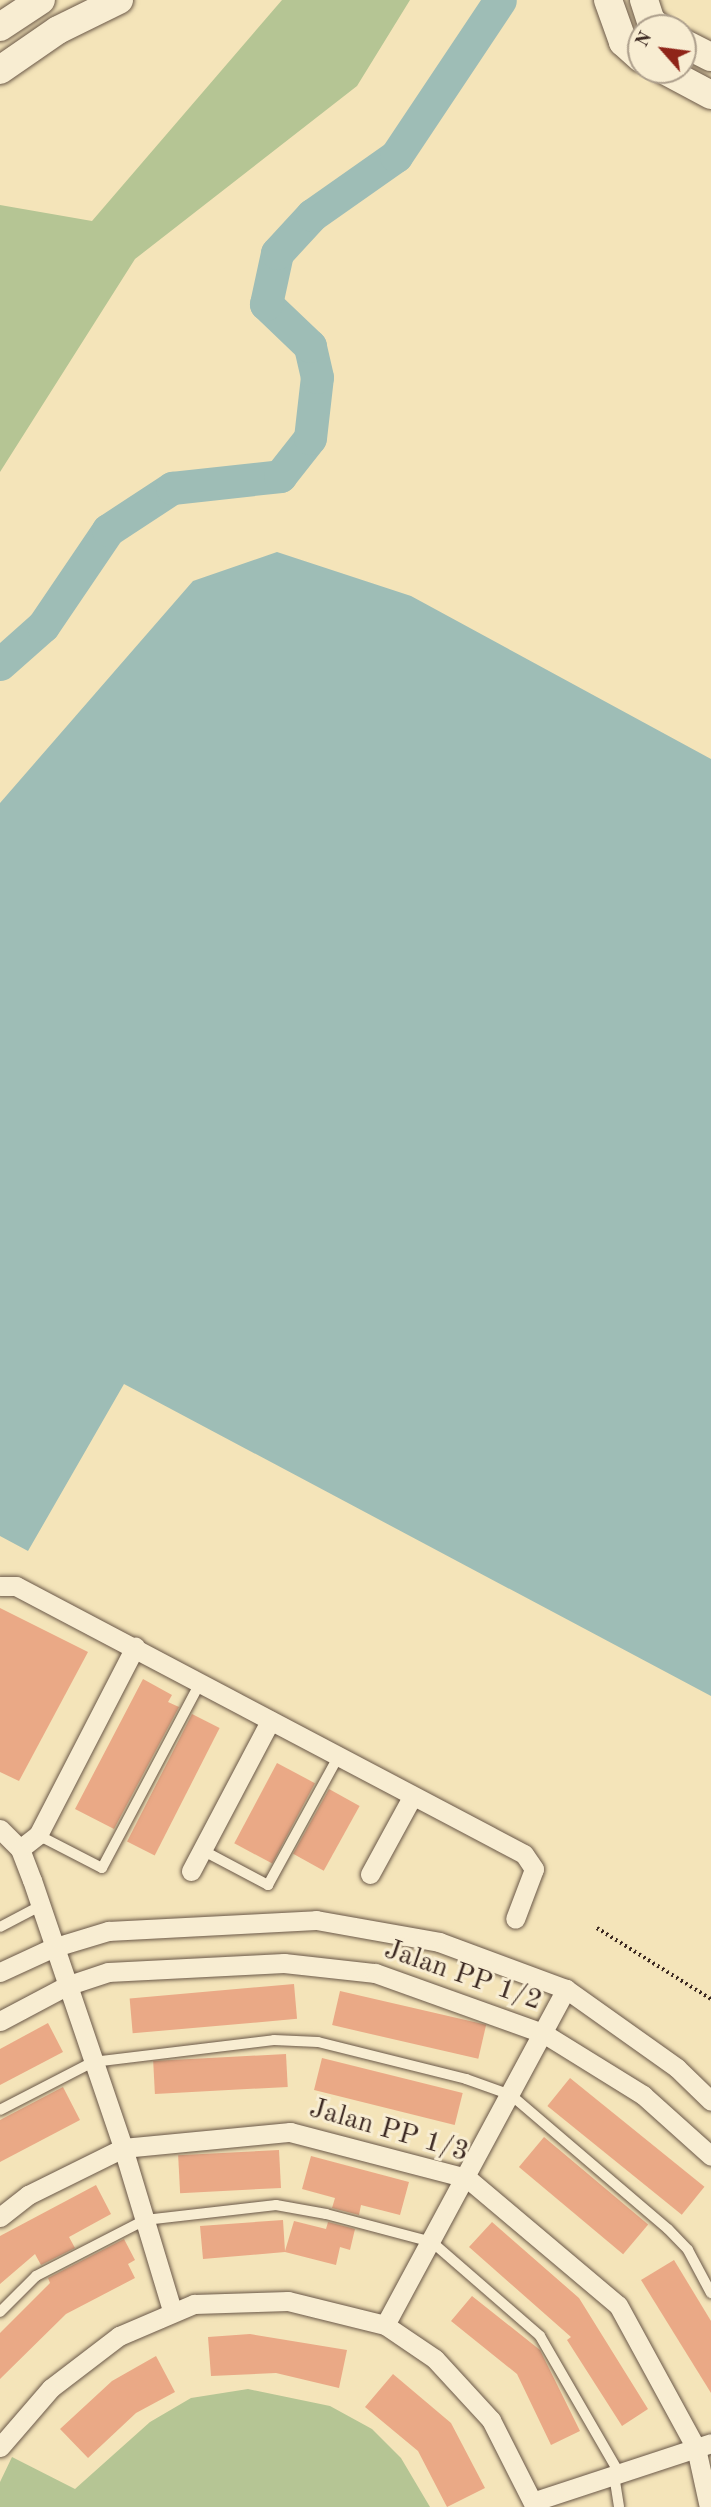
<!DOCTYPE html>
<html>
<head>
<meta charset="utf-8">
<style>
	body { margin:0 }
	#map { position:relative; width:711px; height:2507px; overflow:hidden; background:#f4e4b9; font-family:"Old Standard TT",serif }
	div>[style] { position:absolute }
	.green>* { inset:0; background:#b5c594 }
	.water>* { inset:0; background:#9ebdb6 }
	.river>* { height:33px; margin:-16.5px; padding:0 16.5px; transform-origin:16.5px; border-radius:16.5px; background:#9ebdb6 }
	.building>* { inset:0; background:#eaa986; transform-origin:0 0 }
	.path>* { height:3.5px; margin-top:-1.75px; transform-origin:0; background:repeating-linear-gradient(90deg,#3c2922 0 2px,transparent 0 5.5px) }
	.roads { filter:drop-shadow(0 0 2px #6a5848) drop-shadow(0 0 2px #6a5848) }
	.lane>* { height:10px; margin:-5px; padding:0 5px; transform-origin:5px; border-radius:5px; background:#f8edd2 }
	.street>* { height:19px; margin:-9.5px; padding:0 9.5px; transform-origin:9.5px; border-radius:9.5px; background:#f8edd2 }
	.secondary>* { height:28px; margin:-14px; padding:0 14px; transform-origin:14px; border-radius:14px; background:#f8edd2 }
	span { translate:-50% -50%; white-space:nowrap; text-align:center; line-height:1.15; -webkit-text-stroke:6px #f8edd2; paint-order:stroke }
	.street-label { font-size:28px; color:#3c2922 }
	.north { position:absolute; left:627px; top:14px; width:70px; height:70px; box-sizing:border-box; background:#f8edd2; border:2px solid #ad9f8c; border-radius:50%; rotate:298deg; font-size:19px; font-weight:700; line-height:28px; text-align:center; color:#3c2922 }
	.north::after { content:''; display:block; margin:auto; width:24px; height:32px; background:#8f2418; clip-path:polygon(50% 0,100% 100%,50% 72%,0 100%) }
</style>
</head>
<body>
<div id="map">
	<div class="green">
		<div style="clip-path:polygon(282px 0,410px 0,357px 86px,135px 259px,0 472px,0 205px,92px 221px)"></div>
		<div style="clip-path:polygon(248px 2389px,330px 2406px,372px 2429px,401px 2458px,430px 2507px,0 2507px,0 2482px,12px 2457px,75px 2489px,150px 2422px,191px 2398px)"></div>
	</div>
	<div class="water">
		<div style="clip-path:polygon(277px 552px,411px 596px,711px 759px,711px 1696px,124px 1384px,28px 1551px,0 1536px,0 803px,193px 581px)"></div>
	</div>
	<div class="river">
		<div style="left:0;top:664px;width:57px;rotate:-41.5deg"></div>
		<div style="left:43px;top:626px;width:116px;rotate:-55.9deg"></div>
		<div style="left:108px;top:530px;width:77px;rotate:-33.3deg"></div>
		<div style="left:172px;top:488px;width:109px;rotate:-6.3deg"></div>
		<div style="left:280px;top:476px;width:48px;rotate:-51.7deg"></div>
		<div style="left:310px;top:438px;width:61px;rotate:-83.5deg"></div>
		<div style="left:317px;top:377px;width:32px;rotate:-103deg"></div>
		<div style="left:310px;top:346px;width:61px;rotate:-136.3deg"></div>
		<div style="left:266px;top:304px;width:52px;rotate:-77.8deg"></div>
		<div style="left:277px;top:253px;width:52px;rotate:-47.4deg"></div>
		<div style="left:312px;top:215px;width:103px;rotate:-35.1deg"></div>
		<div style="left:396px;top:156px;width:187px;rotate:-56.3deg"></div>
	</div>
	<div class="building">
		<div style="clip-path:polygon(0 1608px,88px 1652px,19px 1781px,0 1772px)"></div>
		<div style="clip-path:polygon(143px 1679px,172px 1695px,168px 1702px,179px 1707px,114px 1829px,75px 1809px)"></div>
		<div style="left:192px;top:1714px;width:31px;height:143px;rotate:27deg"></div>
		<div style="left:277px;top:1763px;width:43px;height:91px;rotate:28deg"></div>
		<div style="left:329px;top:1789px;width:35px;height:74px;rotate:29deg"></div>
		<div style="left:294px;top:1984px;width:35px;height:165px;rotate:85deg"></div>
		<div style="left:340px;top:1991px;width:150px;height:35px;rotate:13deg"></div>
		<div style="clip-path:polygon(48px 2023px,63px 2052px,0 2085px,0 2049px)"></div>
		<div style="left:286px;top:2054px;width:33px;height:133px;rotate:87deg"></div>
		<div style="left:322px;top:2058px;width:145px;height:33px;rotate:14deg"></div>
		<div style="left:570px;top:2078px;width:173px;height:36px;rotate:39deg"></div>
		<div style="clip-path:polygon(63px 2087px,80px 2120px,0 2162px,0 2120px)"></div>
		<div style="left:544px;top:2137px;width:136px;height:39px;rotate:40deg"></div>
		<div style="left:279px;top:2150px;width:38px;height:101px;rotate:87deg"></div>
		<div style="clip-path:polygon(311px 2156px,409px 2182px,400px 2215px,361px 2205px,359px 2215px,332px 2208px,335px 2198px,302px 2189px)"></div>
		<div style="clip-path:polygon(96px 2185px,111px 2214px,69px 2237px,75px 2248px,41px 2265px,35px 2254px,0 2284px,0 2236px)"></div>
		<div style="clip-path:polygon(283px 2220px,285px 2251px,294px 2221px,326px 2229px,328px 2222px,355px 2229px,350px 2250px,340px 2247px,336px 2265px,285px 2252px,203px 2259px,200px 2226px)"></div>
		<div style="clip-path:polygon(492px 2222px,579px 2298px,648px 2409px,622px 2426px,567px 2340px,571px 2337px,469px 2247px)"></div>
		<div style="clip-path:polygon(124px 2239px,135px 2260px,128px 2264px,135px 2278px,66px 2314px,0 2379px,0 2333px,50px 2283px,48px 2278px)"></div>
		<div style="clip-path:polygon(674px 2260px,711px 2321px,711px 2393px,641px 2280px)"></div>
		<div style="clip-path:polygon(472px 2296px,540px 2350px,580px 2431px,551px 2445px,517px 2374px,451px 2321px)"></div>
		<div style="clip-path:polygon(250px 2334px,347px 2350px,339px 2388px,276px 2373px,211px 2376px,208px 2337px)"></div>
		<div style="clip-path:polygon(156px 2356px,175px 2392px,136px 2413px,88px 2458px,60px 2429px,112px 2381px)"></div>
		<div style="clip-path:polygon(393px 2374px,451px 2423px,485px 2488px,447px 2507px,418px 2451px,365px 2407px)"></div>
	</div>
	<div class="path">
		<div style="left:597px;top:1928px;width:134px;rotate:31.9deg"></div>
	</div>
	<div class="roads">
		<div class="lane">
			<div style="left:38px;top:1835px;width:72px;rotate:27.3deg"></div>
			<div style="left:102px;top:1868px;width:209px;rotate:-62.1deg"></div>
			<div style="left:202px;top:1850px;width:75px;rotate:27.9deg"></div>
			<div style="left:268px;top:1885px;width:146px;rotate:-61.3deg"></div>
			<div style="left:0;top:1927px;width:45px;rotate:-27.7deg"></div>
			<div style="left:0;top:2110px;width:105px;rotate:-27.3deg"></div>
			<div style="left:93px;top:2062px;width:182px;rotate:-6.9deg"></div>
			<div style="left:274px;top:2040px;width:44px;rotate:2.6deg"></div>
			<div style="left:318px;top:2042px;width:153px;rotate:14deg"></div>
			<div style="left:466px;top:2079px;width:48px;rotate:19.6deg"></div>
			<div style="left:511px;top:2095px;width:206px;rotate:40.5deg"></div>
			<div style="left:668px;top:2229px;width:29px;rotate:46deg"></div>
			<div style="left:688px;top:2250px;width:49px;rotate:61.9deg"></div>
			<div style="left:0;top:2312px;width:51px;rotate:-45deg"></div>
			<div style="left:36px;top:2276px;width:123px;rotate:-27.2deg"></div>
			<div style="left:145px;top:2220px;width:132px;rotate:-6.5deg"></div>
			<div style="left:276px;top:2205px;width:51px;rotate:10.2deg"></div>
			<div style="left:326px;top:2214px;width:110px;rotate:14.8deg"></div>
			<div style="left:432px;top:2242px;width:143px;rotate:41deg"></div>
			<div style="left:540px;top:2336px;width:158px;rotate:60deg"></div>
			<div style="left:614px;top:2475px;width:32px;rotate:81deg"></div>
		</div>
		<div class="street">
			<div style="left:0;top:1586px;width:16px"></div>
			<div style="left:16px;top:1586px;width:574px;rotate:27.81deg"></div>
			<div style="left:524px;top:1854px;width:18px;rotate:56deg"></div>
			<div style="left:534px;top:1869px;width:53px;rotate:110.8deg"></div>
			<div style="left:0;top:1829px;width:28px;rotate:45deg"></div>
			<div style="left:20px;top:1849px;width:33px;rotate:69deg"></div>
			<div style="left:32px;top:1880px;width:283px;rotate:71.2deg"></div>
			<div style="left:123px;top:2148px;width:169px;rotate:73.2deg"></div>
			<div style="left:20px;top:1849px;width:23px;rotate:-38deg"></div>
			<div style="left:38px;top:1835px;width:212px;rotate:-62.7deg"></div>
			<div style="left:191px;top:1871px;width:170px;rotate:-62.2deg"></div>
			<div style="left:370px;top:1874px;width:88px;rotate:-61.4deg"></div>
			<div style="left:0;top:1972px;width:57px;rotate:-24.8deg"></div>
			<div style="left:52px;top:1948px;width:59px;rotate:-16.9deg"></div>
			<div style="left:108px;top:1931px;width:208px;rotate:-3deg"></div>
			<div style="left:316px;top:1920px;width:125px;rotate:10.1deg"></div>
			<div style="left:439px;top:1942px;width:135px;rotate:20.3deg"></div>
			<div style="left:566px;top:1989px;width:136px;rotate:35.4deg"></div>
			<div style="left:677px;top:2068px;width:47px;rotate:44.1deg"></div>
			<div style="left:0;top:2021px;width:75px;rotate:-27.9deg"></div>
			<div style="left:66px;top:1986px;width:44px;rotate:-18.4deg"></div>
			<div style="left:108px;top:1972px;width:176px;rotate:-2.9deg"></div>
			<div style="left:284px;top:1963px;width:92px;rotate:6.3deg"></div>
			<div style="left:375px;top:1973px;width:178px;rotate:19.7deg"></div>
			<div style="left:543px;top:2033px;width:118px;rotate:31.8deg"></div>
			<div style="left:643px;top:2095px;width:91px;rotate:41.9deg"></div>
			<div style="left:0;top:2217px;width:36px;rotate:-38deg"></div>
			<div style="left:28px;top:2195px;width:106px;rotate:-26.3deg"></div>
			<div style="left:123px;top:2148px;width:168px;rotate:-5.5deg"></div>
			<div style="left:290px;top:2132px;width:183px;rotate:14.6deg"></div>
			<div style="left:467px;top:2178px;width:197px;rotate:40.1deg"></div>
			<div style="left:618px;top:2305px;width:163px;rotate:61.4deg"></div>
			<div style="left:696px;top:2448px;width:60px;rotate:77.6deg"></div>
			<div style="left:385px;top:2325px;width:382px;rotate:-61.7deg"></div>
			<div style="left:0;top:2447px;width:78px;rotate:-49.2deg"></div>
			<div style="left:51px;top:2388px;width:86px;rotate:-37.4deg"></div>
			<div style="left:119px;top:2336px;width:82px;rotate:-23.1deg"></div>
			<div style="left:194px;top:2304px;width:94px;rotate:-1.8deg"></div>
			<div style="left:288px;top:2301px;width:100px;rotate:13.9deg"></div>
			<div style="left:385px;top:2325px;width:60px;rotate:34.2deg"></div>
			<div style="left:435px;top:2359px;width:83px;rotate:47.4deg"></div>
			<div style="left:491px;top:2420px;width:97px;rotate:63.2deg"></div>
			<div style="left:535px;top:2501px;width:185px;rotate:-18.2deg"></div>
		</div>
		<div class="secondary">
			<div style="left:608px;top:0;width:45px;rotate:70.3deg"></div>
			<div style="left:623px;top:42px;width:24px;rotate:42deg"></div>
			<div style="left:644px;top:0;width:22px;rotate:72deg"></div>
			<div style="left:651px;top:21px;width:11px;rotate:38deg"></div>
			<div style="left:0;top:27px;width:49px;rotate:-33.4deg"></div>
			<div style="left:683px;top:43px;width:31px;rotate:27deg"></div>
			<div style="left:0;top:70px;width:70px;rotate:-34.6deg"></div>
			<div style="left:58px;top:30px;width:68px;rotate:-26.2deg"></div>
			<div style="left:664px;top:70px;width:53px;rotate:28deg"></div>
		</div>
	</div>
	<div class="street-label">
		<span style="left:463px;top:1976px;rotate:19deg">Jalan PP 1/2</span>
		<span style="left:389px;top:2131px;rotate:16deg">Jalan PP 1/3</span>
	</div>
	<div class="north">N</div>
</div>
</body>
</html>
